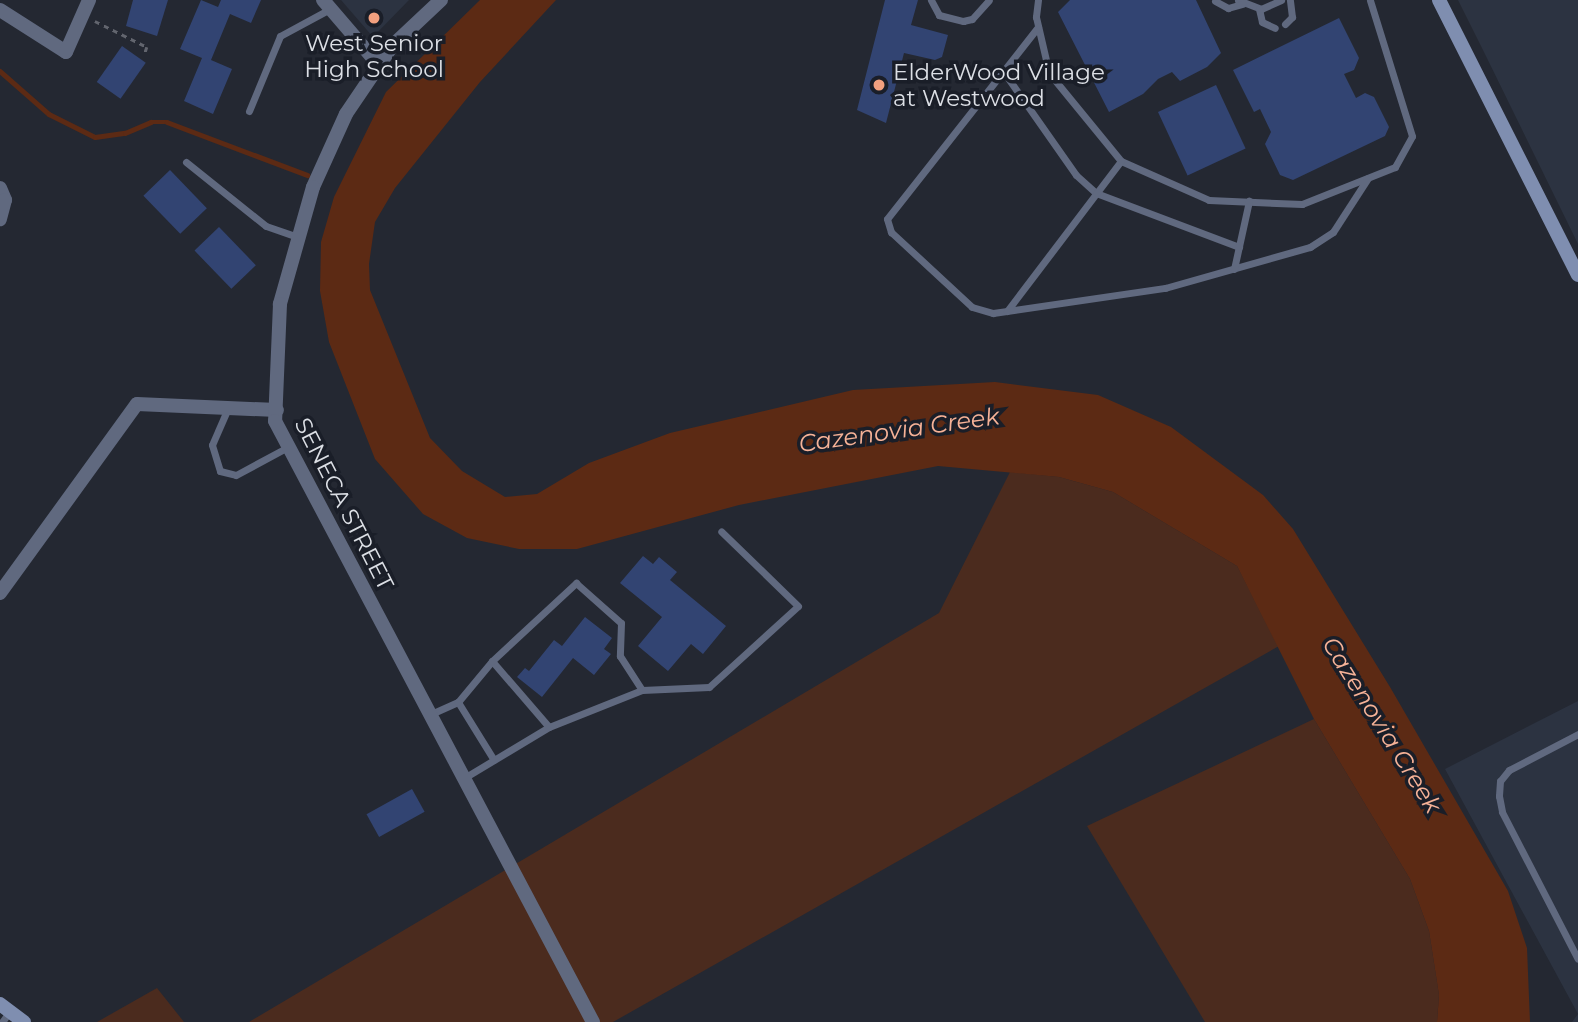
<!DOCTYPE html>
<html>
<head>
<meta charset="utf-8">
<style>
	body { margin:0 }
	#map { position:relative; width:1578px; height:1022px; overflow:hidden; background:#242832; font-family:Montserrat,sans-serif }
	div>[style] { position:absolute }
	.built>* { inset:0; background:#2c3341 }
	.green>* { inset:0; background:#4b2b1e }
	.water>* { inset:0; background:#5c2a14 }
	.stream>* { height:4.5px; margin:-2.25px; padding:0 2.25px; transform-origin:2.25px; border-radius:2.25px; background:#5c2a14 }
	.building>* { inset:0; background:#324472; transform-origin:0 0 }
	.path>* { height:2.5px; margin-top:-1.25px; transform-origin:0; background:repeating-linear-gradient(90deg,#62656e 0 5px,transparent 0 10px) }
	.service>* { height:7px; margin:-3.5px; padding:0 3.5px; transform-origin:3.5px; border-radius:3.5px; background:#60697f }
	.minor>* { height:14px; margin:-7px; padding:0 7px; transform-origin:7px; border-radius:7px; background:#60697f }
	.tertiary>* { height:14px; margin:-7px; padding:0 7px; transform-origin:7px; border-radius:7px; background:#60697f }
	.secondary>* { height:14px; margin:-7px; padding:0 7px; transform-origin:7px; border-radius:7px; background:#7f8eb0 }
	.dots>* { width:19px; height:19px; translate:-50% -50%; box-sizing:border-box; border:4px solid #1a1e28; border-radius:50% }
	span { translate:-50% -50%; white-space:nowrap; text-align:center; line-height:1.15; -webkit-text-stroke:7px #1a1e28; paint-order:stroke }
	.poi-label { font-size:23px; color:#dcdfe5 }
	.left { translate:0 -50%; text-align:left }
	.street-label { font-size:23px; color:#dcdfe5 }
	.water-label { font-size:24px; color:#f6b297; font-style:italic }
</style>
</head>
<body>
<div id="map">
	<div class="built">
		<div style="clip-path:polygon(341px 0,409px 0,373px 37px)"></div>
		<div style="clip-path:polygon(1458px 0,1578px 0,1578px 244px,1482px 48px)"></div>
		<div style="clip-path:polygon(1578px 701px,1578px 1022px,1572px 1022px,1578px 1014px,1445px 769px)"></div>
	</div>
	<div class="green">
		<div style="clip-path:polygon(1010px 472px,1059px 477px,1113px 492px,1237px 566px,1279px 646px,613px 1022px,249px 1022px,939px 613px)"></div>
		<div style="clip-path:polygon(1314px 719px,1410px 879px,1429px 931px,1439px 995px,1437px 1022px,1205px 1022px,1087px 826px)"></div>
		<div style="clip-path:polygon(157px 988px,184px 1022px,97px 1022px)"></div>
	</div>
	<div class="water">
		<div style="clip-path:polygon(480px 0,556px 0,480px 82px,395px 188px,375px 222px,369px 264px,370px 290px,430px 438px,462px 471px,505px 497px,537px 494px,589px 463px,670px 433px,853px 390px,995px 382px,1098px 395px,1171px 427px,1263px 495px,1293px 529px,1390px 687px,1508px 891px,1527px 948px,1530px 1022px,1437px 1022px,1439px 995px,1429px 931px,1410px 879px,1314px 719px,1237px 566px,1113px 492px,1059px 477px,938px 466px,739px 505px,577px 549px,519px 549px,467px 538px,423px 514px,375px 459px,329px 342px,320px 291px,321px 242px,334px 197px,386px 92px)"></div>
	</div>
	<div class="stream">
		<div style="left:0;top:71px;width:65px;rotate:41.3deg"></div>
		<div style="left:49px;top:114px;width:51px;rotate:26.6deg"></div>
		<div style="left:95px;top:137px;width:30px;rotate:-8deg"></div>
		<div style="left:125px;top:133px;width:28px;rotate:-23deg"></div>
		<div style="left:151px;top:122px;width:16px"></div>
		<div style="left:167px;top:122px;width:150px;rotate:20.7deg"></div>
	</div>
	<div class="building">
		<div style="clip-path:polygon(133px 0,168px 0,157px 36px,126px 26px)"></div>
		<div style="clip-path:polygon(201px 0,218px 7px,221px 0,261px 0,251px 23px,230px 14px,211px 60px,232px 69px,213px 114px,184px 101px,202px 58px,180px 49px)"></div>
		<div style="clip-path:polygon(885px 0,918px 0,911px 25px,948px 35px,942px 57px,935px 60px,904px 53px,886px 123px,857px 110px)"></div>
		<div style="clip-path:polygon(1070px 0,1196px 0,1221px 53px,1207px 67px,1180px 81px,1172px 72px,1158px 79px,1143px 94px,1109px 112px,1058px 12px)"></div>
		<div style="clip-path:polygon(1339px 18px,1359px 58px,1354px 70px,1344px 74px,1356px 98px,1365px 93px,1374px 97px,1389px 127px,1385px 136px,1293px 180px,1280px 175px,1265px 144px,1271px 132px,1260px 109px,1254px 112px,1233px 70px)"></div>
		<div style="left:122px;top:46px;width:29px;height:44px;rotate:35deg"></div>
		<div style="left:1216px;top:85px;width:70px;height:64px;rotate:65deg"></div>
		<div style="left:170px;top:170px;width:53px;height:37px;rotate:46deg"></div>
		<div style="left:219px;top:227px;width:53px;height:34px;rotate:46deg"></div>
		<div style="clip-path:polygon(643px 556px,653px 564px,659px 557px,677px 572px,670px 580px,726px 626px,703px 654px,691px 644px,668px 671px,638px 646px,662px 617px,620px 583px)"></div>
		<div style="clip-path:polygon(585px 617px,612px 638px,604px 649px,611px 654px,594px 675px,573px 658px,542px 697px,517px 677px,525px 668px,529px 671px,554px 640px,562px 646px)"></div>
		<div style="left:412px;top:789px;width:26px;height:52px;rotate:61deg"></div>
	</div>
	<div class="path">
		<div style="left:95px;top:21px;width:58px;rotate:26.6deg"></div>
		<div style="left:147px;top:47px;width:9px;rotate:108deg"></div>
	</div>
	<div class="service">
		<div style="left:931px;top:0;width:17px;rotate:62deg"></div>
		<div style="left:939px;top:15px;width:25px;rotate:14deg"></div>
		<div style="left:963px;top:21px;width:9px;rotate:-13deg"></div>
		<div style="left:972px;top:19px;width:25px;rotate:-48deg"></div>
		<div style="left:1038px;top:0;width:17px;rotate:97deg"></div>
		<div style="left:1036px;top:17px;width:57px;rotate:76.9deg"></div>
		<div style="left:1049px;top:73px;width:114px;rotate:50.7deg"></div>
		<div style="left:1121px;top:161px;width:96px;rotate:23.9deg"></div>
		<div style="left:1209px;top:200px;width:93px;rotate:2.5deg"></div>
		<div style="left:1302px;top:204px;width:100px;rotate:-21.7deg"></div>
		<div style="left:1395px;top:167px;width:35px;rotate:-61deg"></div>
		<div style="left:1412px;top:136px;width:142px;rotate:-107.2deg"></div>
		<div style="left:1238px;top:0;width:25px;rotate:21deg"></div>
		<div style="left:1261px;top:9px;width:22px;rotate:-24deg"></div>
		<div style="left:1215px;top:1px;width:15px;rotate:28deg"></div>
		<div style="left:1228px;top:8px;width:15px;rotate:-16deg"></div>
		<div style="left:1259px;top:9px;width:13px;rotate:77deg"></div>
		<div style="left:1262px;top:22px;width:14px;rotate:25deg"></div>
		<div style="left:1285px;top:24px;width:10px;rotate:-45deg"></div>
		<div style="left:1292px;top:17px;width:17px;rotate:-97deg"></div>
		<div style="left:1038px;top:27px;width:244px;rotate:128.2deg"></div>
		<div style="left:887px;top:219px;width:14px;rotate:73deg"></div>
		<div style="left:891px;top:232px;width:110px;rotate:42.8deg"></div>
		<div style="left:972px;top:307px;width:22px;rotate:16deg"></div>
		<div style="left:993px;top:313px;width:174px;rotate:-8.3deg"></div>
		<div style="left:1165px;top:288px;width:151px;rotate:-15.8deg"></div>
		<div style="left:1310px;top:247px;width:27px;rotate:-33deg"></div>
		<div style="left:1333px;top:232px;width:64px;rotate:-57.1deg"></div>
		<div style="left:1003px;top:71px;width:127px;rotate:54.9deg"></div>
		<div style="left:1076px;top:175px;width:27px;rotate:42deg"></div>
		<div style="left:1096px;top:193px;width:153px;rotate:20.7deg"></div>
		<div style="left:249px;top:111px;width:81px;rotate:-67.5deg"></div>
		<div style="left:280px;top:36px;width:57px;rotate:-28.4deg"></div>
		<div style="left:186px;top:162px;width:102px;rotate:38.7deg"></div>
		<div style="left:266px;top:226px;width:34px;rotate:19deg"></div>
		<div style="left:1234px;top:269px;width:70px;rotate:-77.6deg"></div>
		<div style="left:1007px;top:311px;width:188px;rotate:-52.8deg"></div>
		<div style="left:228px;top:408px;width:40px;rotate:113.4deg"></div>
		<div style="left:212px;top:445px;width:27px;rotate:73deg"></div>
		<div style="left:220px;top:471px;width:16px;rotate:14deg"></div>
		<div style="left:236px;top:475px;width:59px;rotate:-28.3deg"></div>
		<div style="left:492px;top:661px;width:87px;rotate:49.2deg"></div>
		<div style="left:458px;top:702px;width:68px;rotate:58.2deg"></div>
		<div style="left:431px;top:714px;width:30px;rotate:-24deg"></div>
		<div style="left:458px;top:702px;width:53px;rotate:-50.3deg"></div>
		<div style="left:492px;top:661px;width:115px;rotate:-42.9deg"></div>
		<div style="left:576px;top:583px;width:60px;rotate:41.6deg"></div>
		<div style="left:621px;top:623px;width:33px;rotate:92deg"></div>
		<div style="left:620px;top:656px;width:40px;rotate:57.1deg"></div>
		<div style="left:1578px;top:734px;width:78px;rotate:152.4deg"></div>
		<div style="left:1509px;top:770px;width:14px;rotate:129deg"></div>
		<div style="left:1500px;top:781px;width:15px;rotate:94deg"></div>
		<div style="left:1499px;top:796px;width:16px;rotate:79deg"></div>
		<div style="left:1502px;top:812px;width:165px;rotate:62.7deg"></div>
		<div style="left:464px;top:778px;width:99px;rotate:-31deg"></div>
		<div style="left:549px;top:727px;width:100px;rotate:-21.7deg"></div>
		<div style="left:642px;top:690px;width:67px;rotate:-2.6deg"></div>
		<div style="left:709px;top:687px;width:120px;rotate:-42.3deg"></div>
		<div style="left:798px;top:606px;width:107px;rotate:-135.8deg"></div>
		<div style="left:2px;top:1022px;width:14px;rotate:-54deg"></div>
	</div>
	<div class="minor">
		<div style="left:323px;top:0;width:86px;rotate:49.3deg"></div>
		<div style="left:0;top:10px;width:78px;rotate:32.5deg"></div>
		<div style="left:66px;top:52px;width:57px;rotate:-66.1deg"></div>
		<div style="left:0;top:188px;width:13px;rotate:67deg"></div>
		<div style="left:5px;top:200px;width:20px;rotate:105deg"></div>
		<div style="left:0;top:593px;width:233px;rotate:-54.1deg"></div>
		<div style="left:137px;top:404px;width:140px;rotate:2.5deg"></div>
	</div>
	<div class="tertiary">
		<div style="left:441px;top:0;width:67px;rotate:136.8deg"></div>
		<div style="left:392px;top:46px;width:82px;rotate:124.1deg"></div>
		<div style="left:346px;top:114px;width:80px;rotate:114.3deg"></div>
		<div style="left:313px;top:187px;width:122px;rotate:105.8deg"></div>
		<div style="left:280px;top:304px;width:117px;rotate:92.4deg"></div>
		<div style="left:275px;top:421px;width:680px;rotate:62.12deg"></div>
	</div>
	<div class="secondary">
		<div style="left:1439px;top:0;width:308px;rotate:63.2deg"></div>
		<div style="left:0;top:1004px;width:30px;rotate:37deg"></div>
	</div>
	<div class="dots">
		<div style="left:374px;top:18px;background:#f2a07f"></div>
		<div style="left:879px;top:85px;background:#f2a07f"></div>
	</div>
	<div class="poi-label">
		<span style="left:374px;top:56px">West Senior<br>High School</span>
		<span class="left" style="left:893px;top:85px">ElderWood Village<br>at Westwood</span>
	</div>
	<div class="street-label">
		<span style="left:344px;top:504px;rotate:63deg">SENECA STREET</span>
	</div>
	<div class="water-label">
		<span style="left:899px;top:430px;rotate:-8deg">Cazenovia Creek</span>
		<span style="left:1382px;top:725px;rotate:58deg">Cazenovia Creek</span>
	</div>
</div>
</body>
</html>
